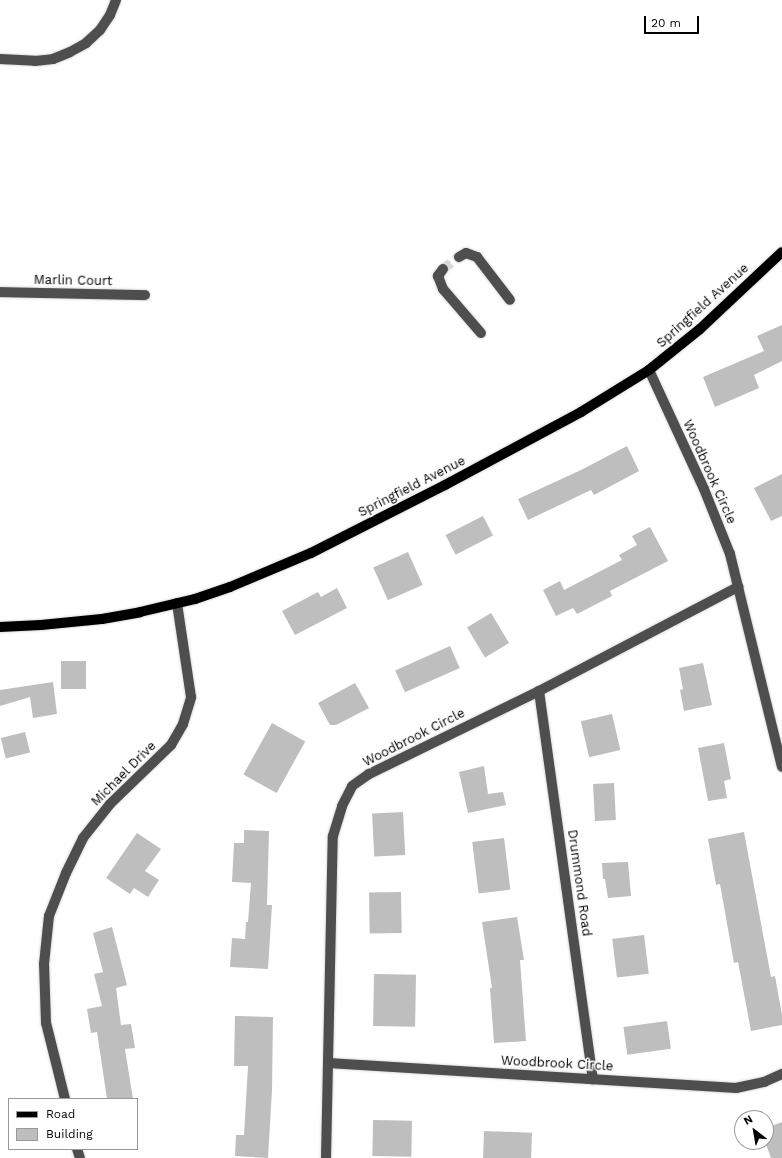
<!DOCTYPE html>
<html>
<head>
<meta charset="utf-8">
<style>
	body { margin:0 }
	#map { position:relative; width:782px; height:1158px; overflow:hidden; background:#fff; font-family:"Work Sans",sans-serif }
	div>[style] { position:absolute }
	.building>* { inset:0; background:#bebebe; transform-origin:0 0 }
	.minor-tunnel>* { height:10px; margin-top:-5px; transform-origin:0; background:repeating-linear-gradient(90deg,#d9d9d9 0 10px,transparent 0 15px) }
	.roads { filter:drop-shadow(0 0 1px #dbdbdb) drop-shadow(0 0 1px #dbdbdb) }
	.minor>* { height:10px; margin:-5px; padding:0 5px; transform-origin:5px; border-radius:5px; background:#4e4e4e }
	.major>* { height:10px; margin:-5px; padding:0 5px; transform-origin:5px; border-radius:5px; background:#000 }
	span { translate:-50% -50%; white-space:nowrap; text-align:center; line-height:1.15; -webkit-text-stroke:3px #fff; paint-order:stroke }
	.street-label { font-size:13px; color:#000 }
	.legend { position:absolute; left:8px; top:1098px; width:130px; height:52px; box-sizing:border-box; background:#fff; border:1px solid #999; margin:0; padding:5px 7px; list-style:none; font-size:12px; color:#000 }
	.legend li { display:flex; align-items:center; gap:8px; height:20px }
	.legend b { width:20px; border:1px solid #999 }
	.north { position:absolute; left:734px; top:1110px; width:40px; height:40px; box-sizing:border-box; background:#fff; border:1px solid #999; border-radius:50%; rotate:329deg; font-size:11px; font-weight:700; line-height:16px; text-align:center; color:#000 }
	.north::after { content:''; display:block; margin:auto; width:14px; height:18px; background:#000; clip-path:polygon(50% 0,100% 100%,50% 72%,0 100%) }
	.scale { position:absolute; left:644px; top:16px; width:55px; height:18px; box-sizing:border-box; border:2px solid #000; border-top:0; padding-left:5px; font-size:12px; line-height:14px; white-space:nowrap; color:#000; -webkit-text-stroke:3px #fff; paint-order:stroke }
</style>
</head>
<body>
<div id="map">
	<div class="building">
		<div style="clip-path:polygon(782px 325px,782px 361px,754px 375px,759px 388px,715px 407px,703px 377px,764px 351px,757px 336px)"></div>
		<div style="clip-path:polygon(627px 446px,639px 471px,594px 495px,591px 490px,528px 520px,518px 499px,581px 470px)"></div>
		<div style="clip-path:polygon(782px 474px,782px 516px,771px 521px,754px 488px)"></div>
		<div style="left:483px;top:516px;width:22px;height:42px;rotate:63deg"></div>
		<div style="clip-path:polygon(650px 527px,668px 561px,610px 591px,612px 596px,577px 614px,573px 608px,556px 616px,543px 590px,560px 581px,564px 590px,622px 560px,619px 555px,637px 545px,632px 536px)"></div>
		<div style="left:408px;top:552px;width:36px;height:38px;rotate:66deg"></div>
		<div style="clip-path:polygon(337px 588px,347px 608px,295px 635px,282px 611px,318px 592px,321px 597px)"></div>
		<div style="left:491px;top:613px;width:35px;height:28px;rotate:59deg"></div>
		<div style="left:450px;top:646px;width:24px;height:60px;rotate:66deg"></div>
		<div style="left:86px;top:661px;width:28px;height:25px;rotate:90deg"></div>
		<div style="clip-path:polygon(703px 663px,712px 705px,684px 711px,680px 690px,683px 689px,679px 668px)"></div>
		<div style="clip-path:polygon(53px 682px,57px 714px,33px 718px,30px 697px,0 706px,0 690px)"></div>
		<div style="clip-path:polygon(355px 683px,369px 708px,336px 725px,330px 725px,318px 703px)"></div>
		<div style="left:612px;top:714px;width:37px;height:32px;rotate:77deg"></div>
		<div style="left:272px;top:723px;width:38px;height:59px;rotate:29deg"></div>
		<div style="left:25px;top:732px;width:21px;height:25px;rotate:76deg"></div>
		<div style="clip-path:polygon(724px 743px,731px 779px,724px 781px,727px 798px,708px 801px,698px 748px)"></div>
		<div style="clip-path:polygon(484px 766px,488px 794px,503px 792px,506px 805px,468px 813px,459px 772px)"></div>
		<div style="left:614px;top:783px;width:37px;height:21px;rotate:87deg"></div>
		<div style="left:403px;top:812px;width:43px;height:31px;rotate:87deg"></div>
		<div style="clip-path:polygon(244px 830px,269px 831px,267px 905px,272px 905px,268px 969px,230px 967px,232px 938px,245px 939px,246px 922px,248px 922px,251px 883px,232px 882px,234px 843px,244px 843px)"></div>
		<div style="clip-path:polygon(744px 832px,771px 977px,775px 976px,782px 1015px,782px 1025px,751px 1031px,738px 962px,734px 963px,720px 884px,716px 885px,708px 839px)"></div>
		<div style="clip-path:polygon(137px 833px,161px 849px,145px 871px,159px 880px,148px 897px,134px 888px,130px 894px,106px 878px)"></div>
		<div style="left:504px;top:838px;width:52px;height:32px;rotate:83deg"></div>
		<div style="clip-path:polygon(628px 862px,631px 896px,608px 898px,605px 879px,603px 879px,602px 863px)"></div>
		<div style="left:401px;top:892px;width:41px;height:32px;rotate:89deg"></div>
		<div style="clip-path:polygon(517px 917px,524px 960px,520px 960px,526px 1041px,494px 1043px,490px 988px,492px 988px,482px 922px)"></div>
		<div style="clip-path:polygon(112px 927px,127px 985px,116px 988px,121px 1025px,131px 1024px,135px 1048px,125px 1049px,133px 1099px,107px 1099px,97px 1032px,91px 1033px,87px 1009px,102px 1006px,94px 974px,103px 972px,93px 933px)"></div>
		<div style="left:644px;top:935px;width:39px;height:32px;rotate:83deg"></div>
		<div style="left:374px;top:974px;width:42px;height:52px;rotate:1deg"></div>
		<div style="clip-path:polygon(235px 1016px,273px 1017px,272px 1090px,268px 1158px,235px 1156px,236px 1135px,244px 1135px,248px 1066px,234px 1066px)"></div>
		<div style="left:667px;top:1021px;width:28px;height:44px;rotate:82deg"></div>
		<div style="left:373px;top:1120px;width:39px;height:36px;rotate:1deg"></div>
		<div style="clip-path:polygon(782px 1122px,782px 1158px,771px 1158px,766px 1144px,766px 1128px)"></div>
		<div style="left:484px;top:1131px;width:48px;height:27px;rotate:2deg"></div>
	</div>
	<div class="minor-tunnel">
		<div style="left:443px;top:269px;width:20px;rotate:-37deg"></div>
	</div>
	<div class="roads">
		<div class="minor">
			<div style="left:0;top:59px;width:35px;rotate:3deg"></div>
			<div style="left:35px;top:61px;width:18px;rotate:-6deg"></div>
			<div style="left:53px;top:59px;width:18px;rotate:-22deg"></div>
			<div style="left:70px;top:52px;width:18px;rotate:-29deg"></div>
			<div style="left:86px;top:43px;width:19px;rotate:-43deg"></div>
			<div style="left:100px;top:30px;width:18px;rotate:-56deg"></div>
			<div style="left:110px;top:15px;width:16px;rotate:-68deg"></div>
			<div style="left:459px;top:257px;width:8px;rotate:-30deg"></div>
			<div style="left:466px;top:253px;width:12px;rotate:20deg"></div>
			<div style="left:477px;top:257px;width:54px;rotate:52.5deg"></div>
			<div style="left:443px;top:269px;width:9px;rotate:126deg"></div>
			<div style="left:438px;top:276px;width:14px;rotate:69deg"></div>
			<div style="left:443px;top:289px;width:58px;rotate:49.2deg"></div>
			<div style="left:0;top:292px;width:145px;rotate:1.2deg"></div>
			<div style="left:649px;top:370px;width:131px;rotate:65.2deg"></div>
			<div style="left:704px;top:489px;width:70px;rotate:68.2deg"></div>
			<div style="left:730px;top:554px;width:219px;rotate:76.3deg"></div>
			<div style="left:539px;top:691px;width:392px;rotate:82.1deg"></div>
			<div style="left:328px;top:1063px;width:409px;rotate:3.5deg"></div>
			<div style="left:736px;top:1088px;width:29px;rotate:-12deg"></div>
			<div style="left:764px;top:1082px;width:20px;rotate:-24deg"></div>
			<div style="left:65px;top:1099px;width:78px;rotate:-104deg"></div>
			<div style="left:46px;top:1023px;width:59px;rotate:-91.9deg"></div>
			<div style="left:44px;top:964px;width:48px;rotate:-84.1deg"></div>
			<div style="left:49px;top:916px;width:46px;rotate:-68.4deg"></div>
			<div style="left:66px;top:873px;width:39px;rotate:-64deg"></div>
			<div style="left:83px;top:838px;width:43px;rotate:-51.5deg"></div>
			<div style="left:110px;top:804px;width:85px;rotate:-44deg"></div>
			<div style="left:171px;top:745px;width:24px;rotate:-60deg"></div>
			<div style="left:183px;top:724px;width:28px;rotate:-73deg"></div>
			<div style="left:191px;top:697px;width:95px;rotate:-98.5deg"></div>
			<div style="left:77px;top:1149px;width:9px;rotate:72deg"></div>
			<div style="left:326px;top:1158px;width:322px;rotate:-88.8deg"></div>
			<div style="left:333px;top:836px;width:31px;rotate:-73deg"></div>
			<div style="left:342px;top:806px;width:22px;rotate:-63deg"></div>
			<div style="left:352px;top:786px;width:21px;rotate:-35deg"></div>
			<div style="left:369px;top:774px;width:189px;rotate:-26deg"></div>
			<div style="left:539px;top:691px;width:225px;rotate:-27.6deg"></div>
		</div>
		<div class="major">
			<div style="left:0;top:627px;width:41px;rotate:-2.8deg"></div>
			<div style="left:41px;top:625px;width:61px;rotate:-5.6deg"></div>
			<div style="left:102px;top:619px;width:39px;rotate:-10deg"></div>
			<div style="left:140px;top:612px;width:57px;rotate:-13.3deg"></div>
			<div style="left:195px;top:599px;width:37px;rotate:-19deg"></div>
			<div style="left:230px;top:587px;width:88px;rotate:-22.8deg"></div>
			<div style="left:311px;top:553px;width:150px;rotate:-26.9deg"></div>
			<div style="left:445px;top:485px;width:154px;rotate:-28.2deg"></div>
			<div style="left:581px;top:412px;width:80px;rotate:-31.7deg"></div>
			<div style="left:649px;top:370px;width:65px;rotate:-38.8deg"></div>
			<div style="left:700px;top:329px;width:112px;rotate:-43.2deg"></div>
		</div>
	</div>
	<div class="street-label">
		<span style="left:73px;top:281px;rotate:1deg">Marlin Court</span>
		<span style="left:703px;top:306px;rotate:-42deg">Springfield Avenue</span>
		<span style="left:709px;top:472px;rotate:66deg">Woodbrook Circle</span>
		<span style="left:412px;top:487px;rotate:-27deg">Springfield Avenue</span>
		<span style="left:414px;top:738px;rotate:-27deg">Woodbrook Circle</span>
		<span style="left:124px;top:774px;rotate:-45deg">Michael Drive</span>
		<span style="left:579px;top:883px;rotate:82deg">Drummond Road</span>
		<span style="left:557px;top:1064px;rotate:3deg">Woodbrook Circle</span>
	</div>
	<ul class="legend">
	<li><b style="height:5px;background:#000"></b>Road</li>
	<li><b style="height:11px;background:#bebebe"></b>Building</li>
	</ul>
	<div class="north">N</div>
	<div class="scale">20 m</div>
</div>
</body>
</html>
